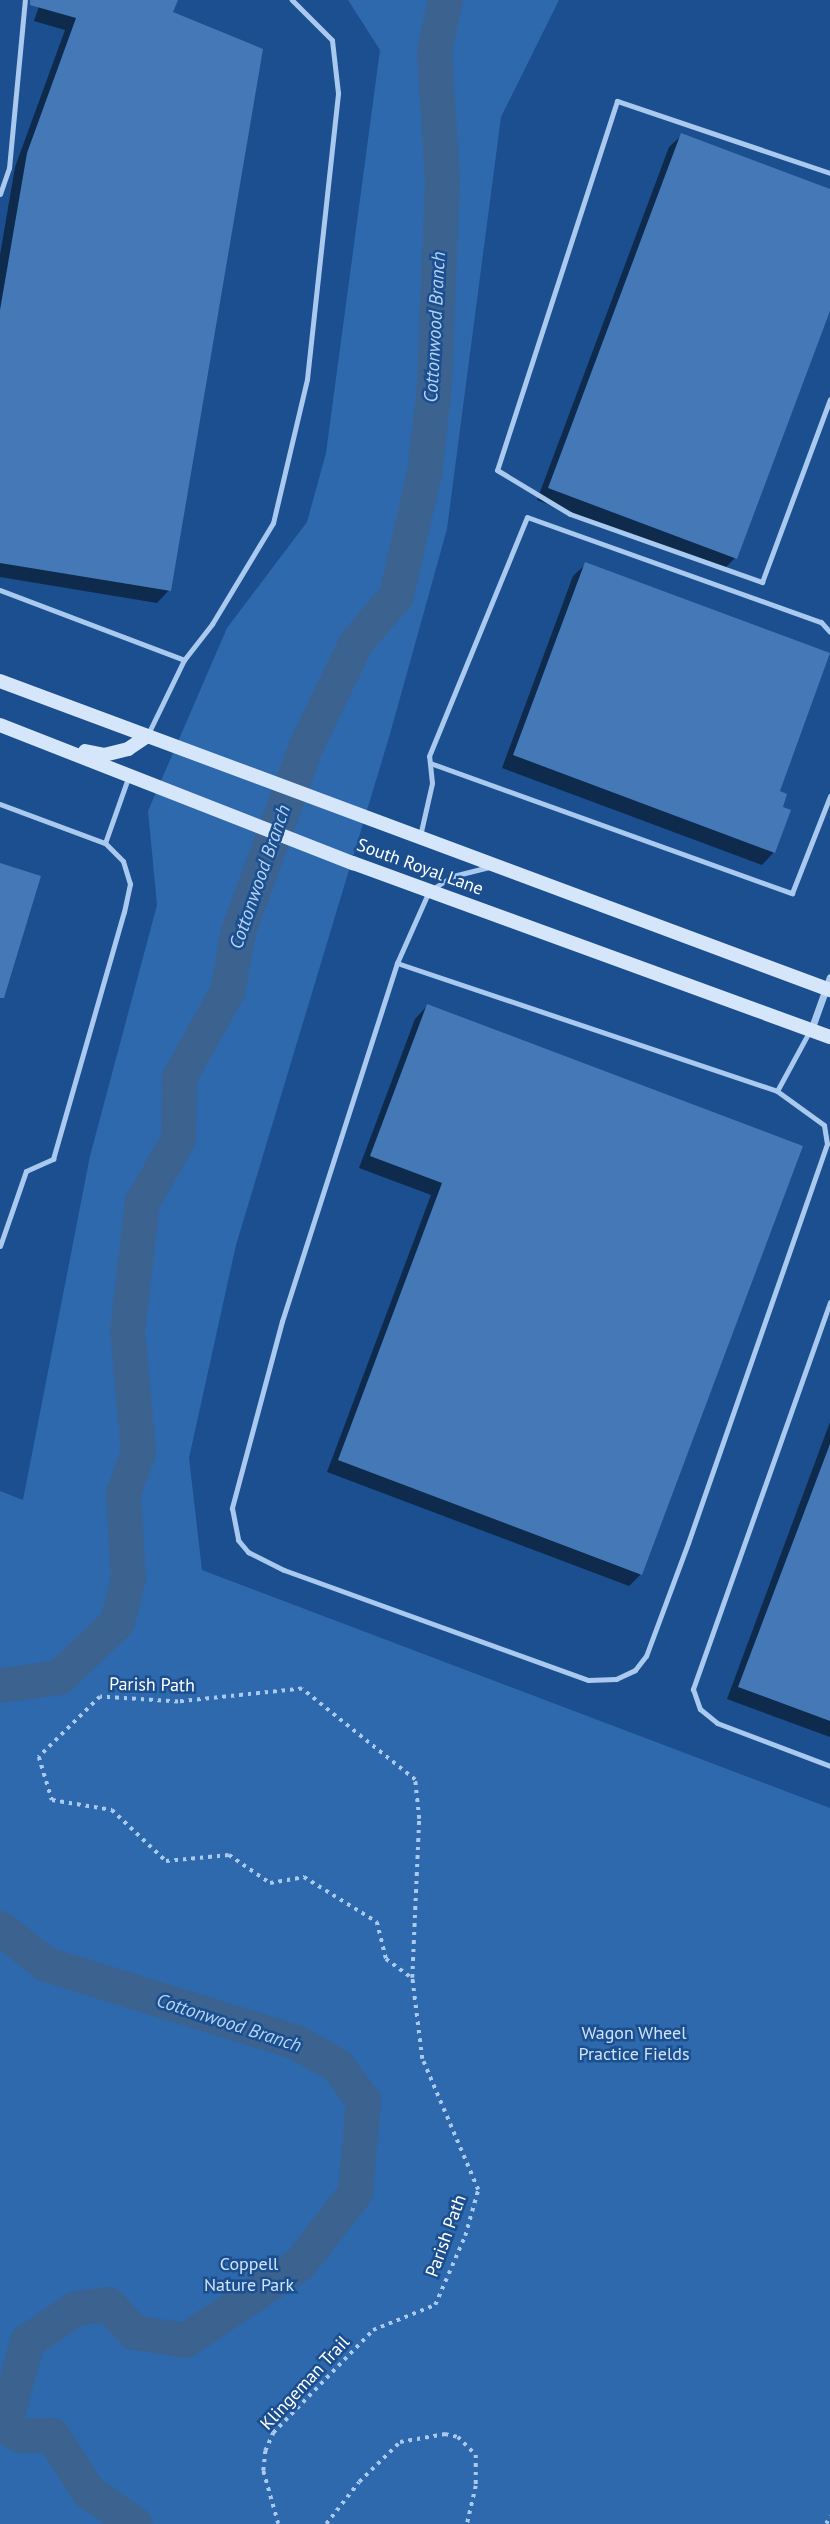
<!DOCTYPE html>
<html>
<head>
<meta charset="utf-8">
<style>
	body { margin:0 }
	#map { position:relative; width:830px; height:2524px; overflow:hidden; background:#1b4f8f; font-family:"PT Sans",sans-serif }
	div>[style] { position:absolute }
	.green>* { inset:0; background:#2e69ad }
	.shadow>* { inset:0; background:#0007 }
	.river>* { height:35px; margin:-17.5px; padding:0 17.5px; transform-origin:17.5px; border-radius:17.5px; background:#3c6290 }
	.building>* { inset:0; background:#4478b7 }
	.path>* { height:3.5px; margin-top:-1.75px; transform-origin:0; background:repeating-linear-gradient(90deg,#a9c9ee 0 3.5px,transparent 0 8.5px) }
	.service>* { height:5px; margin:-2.5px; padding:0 2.5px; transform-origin:2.5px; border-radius:2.5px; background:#a9c9ee }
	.minor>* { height:7px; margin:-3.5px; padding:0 3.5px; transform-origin:3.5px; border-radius:3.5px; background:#a9c9ee }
	.secondary>* { height:14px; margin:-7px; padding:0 7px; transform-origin:7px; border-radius:7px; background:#d6e6fa }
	span { translate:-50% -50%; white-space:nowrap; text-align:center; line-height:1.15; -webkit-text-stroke:5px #1b4f8f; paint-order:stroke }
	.street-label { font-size:18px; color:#fff }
	.park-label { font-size:18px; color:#cfe3fa }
	.water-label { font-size:19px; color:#b5d3f5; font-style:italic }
</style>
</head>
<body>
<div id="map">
	<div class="green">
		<div style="clip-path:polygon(348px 0,559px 0,501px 117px,447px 529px,390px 734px,236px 1245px,189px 1458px,202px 1570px,830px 1808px,830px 2524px,0 2524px,0 1491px,23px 1500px,90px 1156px,157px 905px,148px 811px,227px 628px,307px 522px,326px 453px,380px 50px)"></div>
	</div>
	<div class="shadow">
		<div style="clip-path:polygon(41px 0,176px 0,171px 13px,169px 590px,157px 603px,0 577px,0 255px,15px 167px,65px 30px,34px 21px)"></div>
		<div style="clip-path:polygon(682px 135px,830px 191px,830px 306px,735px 558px,723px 570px,537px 500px,669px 147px)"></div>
		<div style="clip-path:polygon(586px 564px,778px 792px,774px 852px,762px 865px,502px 768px,573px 576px)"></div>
		<div style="clip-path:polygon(427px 1006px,641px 1574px,629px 1586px,327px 1472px,431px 1195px,359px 1168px,415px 1019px)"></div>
		<div style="clip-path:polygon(830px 1422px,830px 1737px,727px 1699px)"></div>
	</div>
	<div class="river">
		<div style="left:0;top:1685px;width:60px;rotate:-7.7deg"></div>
		<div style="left:59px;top:1677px;width:80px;rotate:-43.5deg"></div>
		<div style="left:117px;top:1622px;width:46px;rotate:-76.3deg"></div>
		<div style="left:128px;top:1577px;width:84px;rotate:-93.4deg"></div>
		<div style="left:123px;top:1493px;width:45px;rotate:-70.3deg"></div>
		<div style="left:138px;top:1451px;width:121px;rotate:-95.2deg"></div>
		<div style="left:127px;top:1331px;width:130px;rotate:-83.4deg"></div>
		<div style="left:142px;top:1202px;width:73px;rotate:-60.3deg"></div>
		<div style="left:178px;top:1139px;width:62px;rotate:-89.1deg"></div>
		<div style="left:179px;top:1077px;width:98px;rotate:-60.8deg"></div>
		<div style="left:227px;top:991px;width:61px;rotate:-79.6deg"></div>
		<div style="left:238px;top:931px;width:198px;rotate:-69.9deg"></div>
		<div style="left:306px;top:745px;width:114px;rotate:-64.1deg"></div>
		<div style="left:356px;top:642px;width:62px;rotate:-49.6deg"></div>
		<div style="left:396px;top:595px;width:125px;rotate:-77.1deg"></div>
		<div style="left:424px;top:473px;width:89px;rotate:-83.5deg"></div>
		<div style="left:434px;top:385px;width:205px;rotate:-87.8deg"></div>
		<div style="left:442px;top:180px;width:130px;rotate:-93.5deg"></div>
		<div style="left:434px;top:50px;width:51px;rotate:-77.6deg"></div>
		<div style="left:0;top:1928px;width:58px;rotate:38deg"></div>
		<div style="left:46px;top:1964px;width:262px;rotate:17.3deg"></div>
		<div style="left:296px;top:2042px;width:47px;rotate:29.3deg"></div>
		<div style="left:337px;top:2065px;width:44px;rotate:53.4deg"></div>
		<div style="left:363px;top:2100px;width:92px;rotate:95deg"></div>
		<div style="left:355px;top:2192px;width:90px;rotate:127.8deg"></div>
		<div style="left:300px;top:2263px;width:138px;rotate:146.2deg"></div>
		<div style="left:185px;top:2340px;width:52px;rotate:-171.1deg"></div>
		<div style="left:134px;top:2332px;width:38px;rotate:-133deg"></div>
		<div style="left:108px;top:2304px;width:32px;rotate:173deg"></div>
		<div style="left:76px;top:2308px;width:59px;rotate:146deg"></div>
		<div style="left:27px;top:2341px;width:87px;rotate:105.3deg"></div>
		<div style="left:4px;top:2425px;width:19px;rotate:32deg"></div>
		<div style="left:20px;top:2435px;width:32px"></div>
		<div style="left:52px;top:2435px;width:67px;rotate:57.3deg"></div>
		<div style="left:88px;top:2491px;width:57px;rotate:35.1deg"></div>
	</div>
	<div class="building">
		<div style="clip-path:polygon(30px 0,178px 0,173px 12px,263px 49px,171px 591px,0 563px,0 310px,27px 153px,76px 18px,30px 5px)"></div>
		<div style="clip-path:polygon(681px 133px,830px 189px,830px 311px,737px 559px,548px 488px)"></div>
		<div style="clip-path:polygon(585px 562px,830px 653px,780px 791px,787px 794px,783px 807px,791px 810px,775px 853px,513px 755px)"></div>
		<div style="clip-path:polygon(0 863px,41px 876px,4px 998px,0 998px)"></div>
		<div style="clip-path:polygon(427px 1004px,803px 1146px,642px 1575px,338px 1460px,442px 1183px,370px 1156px)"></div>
		<div style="clip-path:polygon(830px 1444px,830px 1721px,738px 1687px)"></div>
	</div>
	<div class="path">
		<div style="left:278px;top:2524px;width:55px;rotate:-105.8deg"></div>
		<div style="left:263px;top:2471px;width:20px;rotate:-84deg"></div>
		<div style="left:265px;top:2451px;width:20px;rotate:-66deg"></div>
		<div style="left:273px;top:2433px;width:144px;rotate:-45.8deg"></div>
		<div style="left:373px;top:2330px;width:67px;rotate:-22deg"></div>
		<div style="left:435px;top:2305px;width:75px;rotate:-66.5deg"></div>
		<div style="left:465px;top:2236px;width:48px;rotate:-74.2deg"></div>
		<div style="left:478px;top:2190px;width:142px;rotate:-113.1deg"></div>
		<div style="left:422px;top:2059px;width:82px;rotate:-97deg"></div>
		<div style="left:412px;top:1978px;width:159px;rotate:-87.5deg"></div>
		<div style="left:419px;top:1819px;width:39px;rotate:-96deg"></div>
		<div style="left:415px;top:1780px;width:145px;rotate:-141.2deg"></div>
		<div style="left:302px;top:1689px;width:125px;rotate:174deg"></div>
		<div style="left:178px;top:1702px;width:78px;rotate:-176.3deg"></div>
		<div style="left:100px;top:1697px;width:86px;rotate:135.5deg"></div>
		<div style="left:39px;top:1757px;width:45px;rotate:73.2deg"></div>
		<div style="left:52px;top:1800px;width:61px;rotate:9.5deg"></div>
		<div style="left:112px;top:1810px;width:74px;rotate:43.4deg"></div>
		<div style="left:166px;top:1861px;width:63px;rotate:-5.4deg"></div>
		<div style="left:229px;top:1855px;width:50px;rotate:34.3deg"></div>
		<div style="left:270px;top:1883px;width:35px;rotate:-10deg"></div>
		<div style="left:304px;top:1877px;width:86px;rotate:31.7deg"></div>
		<div style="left:377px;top:1922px;width:38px;rotate:76deg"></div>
		<div style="left:386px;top:1959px;width:32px;rotate:36deg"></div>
		<div style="left:326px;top:2524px;width:53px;rotate:-51.8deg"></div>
		<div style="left:359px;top:2482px;width:57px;rotate:-44.3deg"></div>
		<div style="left:400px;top:2442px;width:46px;rotate:-10.1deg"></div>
		<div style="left:445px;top:2434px;width:13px;rotate:13deg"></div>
		<div style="left:458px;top:2437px;width:25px;rotate:45deg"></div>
		<div style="left:476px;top:2455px;width:31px;rotate:90deg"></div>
		<div style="left:476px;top:2486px;width:39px;rotate:103deg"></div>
		<div style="left:826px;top:2524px;width:9px;rotate:-63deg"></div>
	</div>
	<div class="service">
		<div style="left:830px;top:173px;width:225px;rotate:-161.3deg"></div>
		<div style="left:617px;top:101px;width:388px;rotate:108deg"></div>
		<div style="left:497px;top:470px;width:85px;rotate:31.1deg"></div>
		<div style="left:570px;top:514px;width:204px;rotate:19.5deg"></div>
		<div style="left:762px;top:582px;width:195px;rotate:-69.6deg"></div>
		<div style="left:0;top:194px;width:28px;rotate:-71deg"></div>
		<div style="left:9px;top:168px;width:169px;rotate:-84.6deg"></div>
		<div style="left:0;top:590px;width:197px;rotate:20.8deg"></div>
		<div style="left:148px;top:734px;width:82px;rotate:-64.1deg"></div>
		<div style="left:184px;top:660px;width:46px;rotate:-52.1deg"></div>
		<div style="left:212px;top:624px;width:118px;rotate:-58.9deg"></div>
		<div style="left:273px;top:523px;width:148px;rotate:-76.7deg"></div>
		<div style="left:307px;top:379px;width:288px;rotate:-83.8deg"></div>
		<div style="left:338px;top:93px;width:53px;rotate:-96.5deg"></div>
		<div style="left:332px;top:40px;width:57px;rotate:-135deg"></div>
		<div style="left:430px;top:763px;width:385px;rotate:19.8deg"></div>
		<div style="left:792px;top:893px;width:104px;rotate:-68.6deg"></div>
		<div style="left:0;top:804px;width:112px;rotate:20.4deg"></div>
		<div style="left:420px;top:836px;width:54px;rotate:-77.2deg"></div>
		<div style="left:432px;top:783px;width:27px;rotate:-96deg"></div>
		<div style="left:429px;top:756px;width:258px;rotate:-67.7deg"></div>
		<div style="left:527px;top:517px;width:312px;rotate:19.7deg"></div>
		<div style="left:821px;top:622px;width:13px;rotate:48deg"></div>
		<div style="left:489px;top:867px;width:37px;rotate:166deg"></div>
		<div style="left:453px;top:876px;width:28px;rotate:148deg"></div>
		<div style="left:429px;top:891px;width:79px;rotate:114deg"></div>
		<div style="left:397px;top:963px;width:376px;rotate:107.8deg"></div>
		<div style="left:282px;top:1321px;width:194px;rotate:105deg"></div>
		<div style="left:232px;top:1508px;width:33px;rotate:79deg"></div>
		<div style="left:238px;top:1540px;width:16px;rotate:50deg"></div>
		<div style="left:248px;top:1552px;width:40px;rotate:26.6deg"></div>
		<div style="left:284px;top:1570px;width:323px;rotate:19.9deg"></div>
		<div style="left:588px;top:1680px;width:28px;rotate:-2deg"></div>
		<div style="left:616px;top:1679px;width:21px;rotate:-25deg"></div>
		<div style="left:635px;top:1670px;width:18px;rotate:-52deg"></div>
		<div style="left:646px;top:1656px;width:121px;rotate:-69.6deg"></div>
		<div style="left:688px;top:1543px;width:423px;rotate:-70.8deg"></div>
		<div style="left:827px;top:1144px;width:19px;rotate:-99deg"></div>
		<div style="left:824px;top:1125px;width:58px;rotate:-144.1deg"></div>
		<div style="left:777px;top:1091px;width:67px;rotate:-61.5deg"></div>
		<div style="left:397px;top:963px;width:401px;rotate:18.6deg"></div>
		<div style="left:0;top:1246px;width:79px;rotate:-70.9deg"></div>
		<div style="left:26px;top:1171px;width:30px;rotate:-24deg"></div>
		<div style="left:53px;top:1159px;width:257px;rotate:-74deg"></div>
		<div style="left:124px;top:912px;width:29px;rotate:-78deg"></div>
		<div style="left:130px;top:884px;width:24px;rotate:-107deg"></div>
		<div style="left:123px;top:861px;width:25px;rotate:-135deg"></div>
		<div style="left:105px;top:843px;width:69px;rotate:-70.5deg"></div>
		<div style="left:830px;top:1302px;width:411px;rotate:109.5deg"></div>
		<div style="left:693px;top:1689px;width:21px;rotate:71deg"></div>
		<div style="left:700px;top:1709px;width:22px;rotate:39deg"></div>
		<div style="left:717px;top:1723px;width:121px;rotate:20.8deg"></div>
	</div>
	<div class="minor">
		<div style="left:811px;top:1030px;width:56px;rotate:-70.3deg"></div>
	</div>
	<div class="secondary">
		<div style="left:0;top:681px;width:886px;rotate:20.42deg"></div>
		<div style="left:0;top:725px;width:379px;rotate:21.4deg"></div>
		<div style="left:353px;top:863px;width:508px;rotate:20.04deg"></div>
		<div style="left:85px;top:751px;width:19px;rotate:12deg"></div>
		<div style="left:104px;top:755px;width:25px;rotate:-14deg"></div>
		<div style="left:128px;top:749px;width:23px;rotate:-34deg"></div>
	</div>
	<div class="street-label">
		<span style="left:420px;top:867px;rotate:20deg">South Royal Lane</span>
		<span style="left:152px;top:1685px;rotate:1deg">Parish Path</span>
		<span style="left:446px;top:2236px;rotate:-70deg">Parish Path</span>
		<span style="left:305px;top:2383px;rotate:-47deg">Klingeman Trail</span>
	</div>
	<div class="park-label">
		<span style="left:634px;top:2044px">Wagon Wheel<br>Practice Fields</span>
		<span style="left:249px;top:2275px">Coppell<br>Nature Park</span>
	</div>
	<div class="water-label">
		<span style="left:435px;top:327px;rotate:-87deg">Cottonwood Branch</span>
		<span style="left:260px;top:877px;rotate:-71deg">Cottonwood Branch</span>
		<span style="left:229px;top:2023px;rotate:18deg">Cottonwood Branch</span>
	</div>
</div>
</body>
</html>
